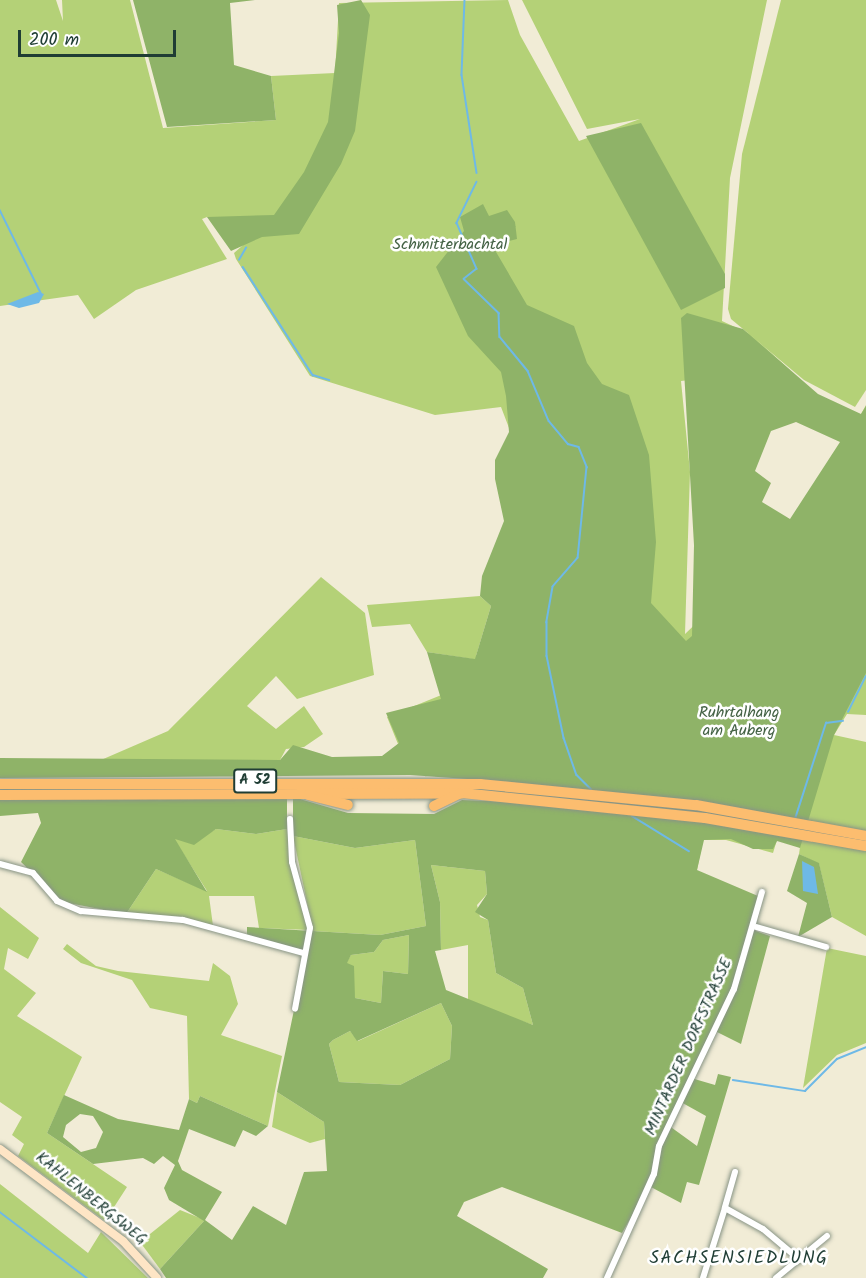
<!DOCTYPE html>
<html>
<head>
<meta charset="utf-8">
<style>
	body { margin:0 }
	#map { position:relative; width:866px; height:1278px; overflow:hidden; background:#f1ecd6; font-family:Kalam,sans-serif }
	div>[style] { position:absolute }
	.green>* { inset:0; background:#b4d177 }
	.forest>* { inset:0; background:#8fb368 }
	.water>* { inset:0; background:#6eb9e7 }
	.stream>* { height:1.5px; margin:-0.75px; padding:0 0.75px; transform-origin:0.75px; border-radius:0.75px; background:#6eb9e7 }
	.roads { filter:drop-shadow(0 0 2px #889485) drop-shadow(0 0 2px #889485) }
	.street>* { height:6px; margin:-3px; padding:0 3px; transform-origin:3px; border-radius:3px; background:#fff }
	.secondary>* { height:8px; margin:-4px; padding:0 4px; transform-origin:4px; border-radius:4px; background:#fee5c5 }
	.highway>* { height:10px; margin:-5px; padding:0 5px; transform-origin:5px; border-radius:5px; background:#fcbd6f }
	span { translate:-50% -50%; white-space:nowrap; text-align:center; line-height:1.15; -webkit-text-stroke:5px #fff; paint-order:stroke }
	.shield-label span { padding:2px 4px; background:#fff; border:2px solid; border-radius:4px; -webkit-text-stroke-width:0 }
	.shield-label { font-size:15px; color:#1f3d34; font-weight:700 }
	.park-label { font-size:16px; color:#446245 }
	.street-label { font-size:16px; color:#1f3d34 }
	.neighbourhood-label { font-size:18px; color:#1f3d34; letter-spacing:1.5px }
	.scale { position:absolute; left:18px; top:30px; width:158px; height:27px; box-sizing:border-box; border:3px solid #1f3d34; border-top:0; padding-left:8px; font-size:18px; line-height:21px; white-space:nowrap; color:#1f3d34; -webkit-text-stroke:4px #fff; paint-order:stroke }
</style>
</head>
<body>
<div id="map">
	<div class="green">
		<div style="clip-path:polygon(0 0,56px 0,63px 21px,62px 0,130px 0,163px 128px,276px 120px,271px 76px,335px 73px,339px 3px,508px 0,520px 35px,579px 141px,640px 119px,587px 129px,522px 0,767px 0,730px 178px,722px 321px,750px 334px,790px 370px,773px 425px,714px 377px,681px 381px,690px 472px,685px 634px,763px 559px,831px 468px,866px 405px,866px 715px,847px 714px,834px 735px,866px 742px,866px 936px,832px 917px,819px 864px,799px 854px,800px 847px,777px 840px,773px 853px,726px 840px,703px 840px,697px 870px,679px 865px,557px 784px,386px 759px,398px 744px,387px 717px,476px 681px,472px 659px,427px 652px,410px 624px,372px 627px,367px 605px,480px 596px,491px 606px,476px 656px,484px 647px,509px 523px,514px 441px,501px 407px,435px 415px,310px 376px,236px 259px,234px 253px,259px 231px,207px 217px,202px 219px,227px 259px,136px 290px,94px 319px,78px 295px,0 306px)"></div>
		<div style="clip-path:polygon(781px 0,866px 0,866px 390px,855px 407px,804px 380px,731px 319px,728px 309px,742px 154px)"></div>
		<div style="clip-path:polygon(321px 577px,365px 613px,374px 675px,297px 699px,276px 676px,247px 706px,276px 729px,304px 706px,323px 734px,304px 747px,286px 749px,280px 760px,101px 760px,168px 731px)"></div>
		<div style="clip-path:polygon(216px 829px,256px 834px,287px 829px,309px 930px,259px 928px,254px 896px,209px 896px,213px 926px,126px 914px,156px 869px,207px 891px,174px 839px,200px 838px)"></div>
		<div style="clip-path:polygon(293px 836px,355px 848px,415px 840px,426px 926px,380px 935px,313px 931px)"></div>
		<div style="clip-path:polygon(431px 865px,485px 871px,487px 894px,477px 905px,480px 917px,488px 920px,496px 973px,523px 988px,533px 1025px,468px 1002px,468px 945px,441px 950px,440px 902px)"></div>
		<div style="clip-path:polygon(0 907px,39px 938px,28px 959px,8px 948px,4px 969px,36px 993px,17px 1016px,82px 1057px,47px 1133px,127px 1187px,105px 1221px,18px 1156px,24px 1144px,12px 1135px,22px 1117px,0 1102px)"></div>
		<div style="clip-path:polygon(409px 935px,408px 974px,383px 971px,381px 1003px,355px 998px,346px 963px,351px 955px,374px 952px,383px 940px)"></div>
		<div style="clip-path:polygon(67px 944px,96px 966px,118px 971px,209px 981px,213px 963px,230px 976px,238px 1004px,221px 1035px,282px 1056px,268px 1126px,200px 1096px,197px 1103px,189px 1099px,187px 1016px,150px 1008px,132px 980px,81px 963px,63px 949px)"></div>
		<div style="clip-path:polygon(827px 948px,866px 956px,866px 1043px,837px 1055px,803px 1088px)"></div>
		<div style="clip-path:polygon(441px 1003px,452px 1026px,450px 1059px,400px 1085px,339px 1082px,329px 1044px,333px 1040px,350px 1031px,358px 1041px)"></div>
		<div style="clip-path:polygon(277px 1092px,324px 1122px,325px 1139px,310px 1143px,272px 1127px)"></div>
		<div style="clip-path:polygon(0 1184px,88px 1253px,101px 1232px,148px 1278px,0 1278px)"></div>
		<div style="clip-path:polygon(180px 1210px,205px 1220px,160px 1269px,140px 1242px)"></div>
	</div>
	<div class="forest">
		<div style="clip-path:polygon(133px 0,255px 0,230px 3px,234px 65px,271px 76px,276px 120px,167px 127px)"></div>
		<div style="clip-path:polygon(361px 0,370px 15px,355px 131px,341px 164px,299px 234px,262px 237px,231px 251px,207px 217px,274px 215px,304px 172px,328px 122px,339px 33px,337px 5px)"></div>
		<div style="clip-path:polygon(641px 123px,725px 274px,725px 288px,681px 310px,586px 136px)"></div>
		<div style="clip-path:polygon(evenodd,483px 204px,489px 216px,507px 210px,515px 222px,517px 239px,492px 245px,527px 305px,574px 326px,587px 363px,602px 384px,629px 395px,649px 455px,656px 542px,651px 603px,686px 641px,692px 636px,694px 545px,681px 318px,687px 313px,743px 329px,818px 394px,861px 414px,866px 406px,866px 673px,834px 735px,800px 848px,777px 841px,773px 849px,753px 849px,731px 839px,704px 840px,697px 870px,758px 896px,753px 930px,770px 936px,741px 1044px,713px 1030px,691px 1078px,715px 1085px,718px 1074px,731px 1077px,699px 1185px,687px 1182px,681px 1203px,649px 1186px,622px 1233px,502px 1187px,464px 1202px,457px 1216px,548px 1269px,543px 1278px,166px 1278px,160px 1269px,204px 1221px,169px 1200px,164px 1188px,175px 1165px,163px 1156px,154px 1164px,143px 1158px,93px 1164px,47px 1133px,64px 1095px,118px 1119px,179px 1130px,189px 1099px,197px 1103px,200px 1096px,268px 1126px,256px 1136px,243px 1130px,235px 1147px,189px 1129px,178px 1161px,182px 1170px,222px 1192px,205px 1220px,232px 1240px,253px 1206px,286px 1225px,304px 1172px,327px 1171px,324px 1122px,277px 1092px,306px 952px,247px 937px,247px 927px,380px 935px,426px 926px,415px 840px,355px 848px,293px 836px,293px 797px,348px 813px,434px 814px,462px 800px,510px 802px,510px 782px,410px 775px,0 778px,0 758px,280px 760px,293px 745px,332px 757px,382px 756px,399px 743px,386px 713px,441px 699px,427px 652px,475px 659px,491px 606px,480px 596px,482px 576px,504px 521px,495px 479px,495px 460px,509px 432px,506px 396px,501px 372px,468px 336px,436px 267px,464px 231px,460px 217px,483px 204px,796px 422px,840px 442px,790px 519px,762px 502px,771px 483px,755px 471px,771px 431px,796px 422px,483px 204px,431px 865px,485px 871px,487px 894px,475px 912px,488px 920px,496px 973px,523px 988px,533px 1025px,446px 990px,435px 951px,441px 950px,440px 902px,431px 865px,483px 204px,409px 935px,408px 974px,383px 971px,381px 1003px,355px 998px,354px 966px,347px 963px,351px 955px,374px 952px,383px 940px,409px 935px,483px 204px,441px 1003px,452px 1026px,450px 1059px,400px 1085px,339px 1082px,329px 1044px,333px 1040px,350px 1031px,357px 1041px,441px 1003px,483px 204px,679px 1101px,706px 1116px,697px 1146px,668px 1125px,679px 1101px,483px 204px,80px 1114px,93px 1116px,103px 1132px,96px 1148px,81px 1152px,63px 1137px,66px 1125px,80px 1114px)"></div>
		<div style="clip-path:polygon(287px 797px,287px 829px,256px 834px,216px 829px,194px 845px,175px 839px,207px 892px,156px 869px,126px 914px,63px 902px,21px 862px,41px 823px,38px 813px,0 816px,0 799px)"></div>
		<div style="clip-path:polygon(799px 854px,819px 863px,832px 917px,798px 937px,807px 903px,787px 891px)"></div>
	</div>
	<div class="water">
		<div style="clip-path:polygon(38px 292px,44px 294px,39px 303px,19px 308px,7px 304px)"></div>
		<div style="clip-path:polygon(802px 861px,814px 867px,818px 894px,803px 891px)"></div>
	</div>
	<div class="stream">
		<div style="left:465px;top:0;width:75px;rotate:92.3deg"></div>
		<div style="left:462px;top:75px;width:99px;rotate:81.3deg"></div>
		<div style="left:477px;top:182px;width:46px;rotate:116deg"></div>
		<div style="left:457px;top:223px;width:50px;rotate:66.5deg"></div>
		<div style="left:477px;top:269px;width:16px;rotate:142deg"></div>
		<div style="left:464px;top:279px;width:49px;rotate:44.2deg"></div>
		<div style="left:499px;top:313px;width:24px;rotate:88deg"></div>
		<div style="left:500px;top:337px;width:44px;rotate:50.5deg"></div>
		<div style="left:528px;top:371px;width:54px;rotate:67.2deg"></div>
		<div style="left:549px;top:421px;width:30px;rotate:50deg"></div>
		<div style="left:568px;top:444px;width:11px;rotate:15deg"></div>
		<div style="left:579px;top:447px;width:22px;rotate:68deg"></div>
		<div style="left:587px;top:467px;width:91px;rotate:95.6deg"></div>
		<div style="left:578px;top:558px;width:38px;rotate:131deg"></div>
		<div style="left:553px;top:587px;width:36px;rotate:100deg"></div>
		<div style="left:547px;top:622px;width:34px;rotate:90deg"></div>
		<div style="left:547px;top:656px;width:84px;rotate:78.3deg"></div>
		<div style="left:564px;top:738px;width:39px;rotate:71deg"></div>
		<div style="left:577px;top:775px;width:20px;rotate:45deg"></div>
		<div style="left:0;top:210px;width:93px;rotate:63.7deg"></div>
		<div style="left:239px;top:260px;width:14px;rotate:-60deg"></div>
		<div style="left:243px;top:267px;width:129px;rotate:57.1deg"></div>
		<div style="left:313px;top:375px;width:17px;rotate:17deg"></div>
		<div style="left:848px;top:712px;width:40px;rotate:-63.4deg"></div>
		<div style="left:632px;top:816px;width:67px;rotate:31.6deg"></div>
		<div style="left:795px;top:819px;width:101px;rotate:-72.1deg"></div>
		<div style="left:826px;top:723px;width:17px;rotate:-7deg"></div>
		<div style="left:733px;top:1080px;width:73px;rotate:8.7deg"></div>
		<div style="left:805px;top:1091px;width:45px;rotate:-45deg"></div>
		<div style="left:837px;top:1059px;width:31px;rotate:-22deg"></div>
		<div style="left:0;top:1212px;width:109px;rotate:37.2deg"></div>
	</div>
	<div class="roads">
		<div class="street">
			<div style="left:290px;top:819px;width:43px;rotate:87.3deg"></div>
			<div style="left:292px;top:862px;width:68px;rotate:74.7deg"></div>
			<div style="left:310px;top:928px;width:82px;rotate:100.5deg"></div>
			<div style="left:0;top:864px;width:34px;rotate:15deg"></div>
			<div style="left:33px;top:873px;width:37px;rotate:49deg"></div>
			<div style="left:57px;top:901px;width:26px;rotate:23deg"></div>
			<div style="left:81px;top:911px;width:102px;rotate:5deg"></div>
			<div style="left:183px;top:920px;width:125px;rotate:15.3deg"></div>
			<div style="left:756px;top:927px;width:73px;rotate:15.9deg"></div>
			<div style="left:735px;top:1172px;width:37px;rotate:106deg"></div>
			<div style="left:725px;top:1208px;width:43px;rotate:28.9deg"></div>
			<div style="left:763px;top:1229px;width:48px;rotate:40deg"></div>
			<div style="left:607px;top:1278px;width:114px;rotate:-65.7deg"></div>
			<div style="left:654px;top:1174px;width:28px;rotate:-80deg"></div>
			<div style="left:659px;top:1146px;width:174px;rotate:-64.5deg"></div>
			<div style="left:734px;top:989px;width:101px;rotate:-73.9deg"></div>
			<div style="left:703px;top:1278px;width:73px;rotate:-72.6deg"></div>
			<div style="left:776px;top:1278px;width:66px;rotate:-39.5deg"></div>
		</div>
		<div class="secondary">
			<div style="left:0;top:1149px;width:154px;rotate:36.8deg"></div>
			<div style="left:123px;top:1241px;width:50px;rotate:47.4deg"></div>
		</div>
		<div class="highway">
			<div style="left:0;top:784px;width:480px"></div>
			<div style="left:480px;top:784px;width:217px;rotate:5.6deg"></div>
			<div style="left:696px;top:805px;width:173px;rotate:10.3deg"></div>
			<div style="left:0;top:795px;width:462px;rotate:-0.2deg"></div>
			<div style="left:462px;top:793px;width:244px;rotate:5.9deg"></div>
			<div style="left:705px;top:818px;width:163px;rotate:9.9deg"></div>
			<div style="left:308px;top:795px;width:41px;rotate:14deg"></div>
			<div style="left:434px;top:806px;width:28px;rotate:-26deg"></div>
		</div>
	</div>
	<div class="shield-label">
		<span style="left:255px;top:781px">A 52</span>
	</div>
	<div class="park-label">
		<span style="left:450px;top:245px">Schmitterbachtal</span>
		<span style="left:739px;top:722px">Ruhrtalhang<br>am Auberg</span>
	</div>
	<div class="street-label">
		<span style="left:689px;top:1047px;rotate:-66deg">MINTARDER DORFSTRASSE</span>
		<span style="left:91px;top:1199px;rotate:39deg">KAHLENBERGSWEG</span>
	</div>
	<div class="neighbourhood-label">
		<span style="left:739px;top:1259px">SACHSENSIEDLUNG</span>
	</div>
	<div class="scale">200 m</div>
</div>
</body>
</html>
